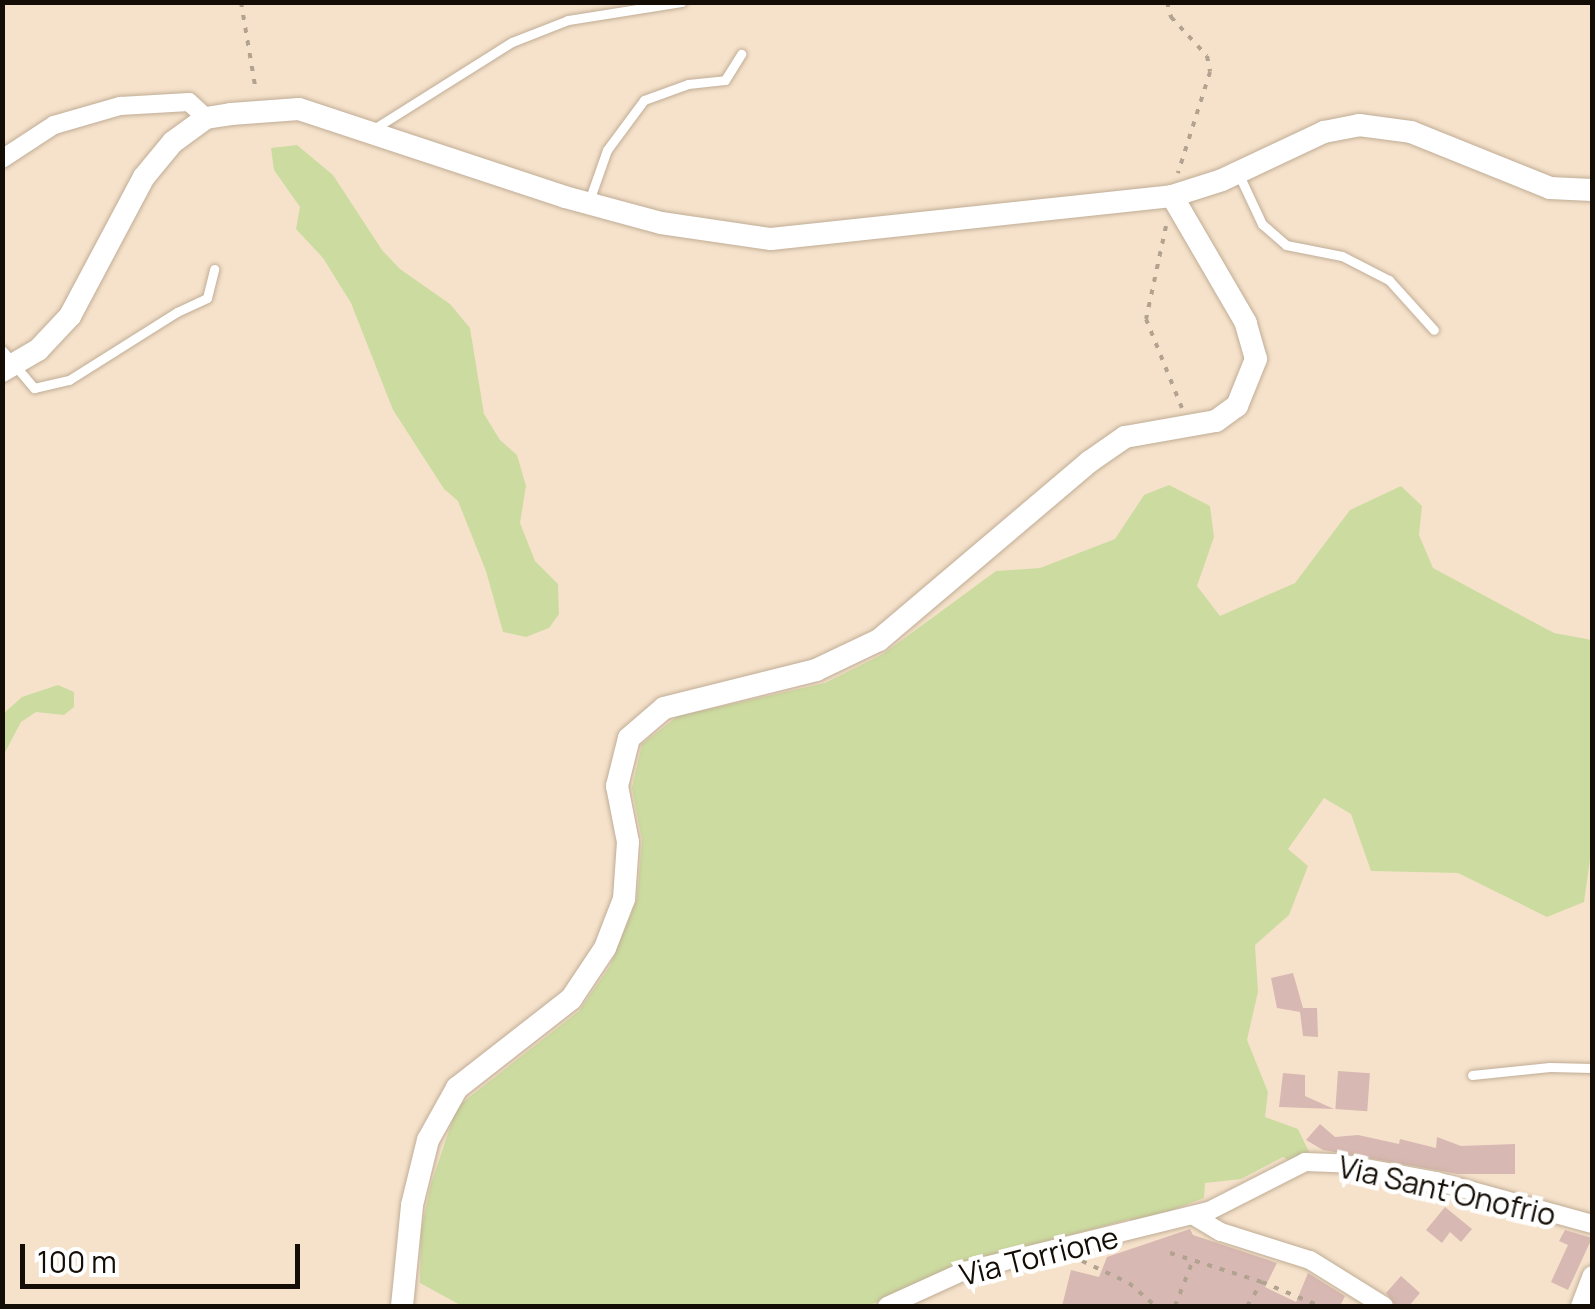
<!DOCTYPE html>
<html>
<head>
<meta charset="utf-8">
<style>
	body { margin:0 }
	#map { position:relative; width:1595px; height:1309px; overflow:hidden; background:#f6e2cb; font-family:Manrope,sans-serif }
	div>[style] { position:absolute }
	.green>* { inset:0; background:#ccdca0 }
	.building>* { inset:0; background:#d8b8b2; transform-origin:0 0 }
	.path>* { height:4px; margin-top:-2px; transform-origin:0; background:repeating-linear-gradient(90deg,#b2a290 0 5px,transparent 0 13px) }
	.roads { filter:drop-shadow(0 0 2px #c0ad96) drop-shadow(0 0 2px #c0ad96) }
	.service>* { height:9px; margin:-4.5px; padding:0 4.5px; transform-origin:4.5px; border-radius:4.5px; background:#fff }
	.minor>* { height:18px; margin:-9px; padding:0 9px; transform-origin:9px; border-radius:9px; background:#fff }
	.tertiary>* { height:22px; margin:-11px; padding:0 11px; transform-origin:11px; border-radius:11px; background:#fff }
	span { translate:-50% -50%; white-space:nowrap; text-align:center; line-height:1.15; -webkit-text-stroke:9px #fff; paint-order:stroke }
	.street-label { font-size:30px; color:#140d06 }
	.frame { position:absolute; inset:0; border:5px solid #140d06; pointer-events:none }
	.scale { position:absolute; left:20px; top:1244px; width:280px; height:45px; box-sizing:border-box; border:5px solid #140d06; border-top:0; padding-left:12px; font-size:30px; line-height:35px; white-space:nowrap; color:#140d06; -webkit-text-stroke:8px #fff; paint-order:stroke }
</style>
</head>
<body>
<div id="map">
	<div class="green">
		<div style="clip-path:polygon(297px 145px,333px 175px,382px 250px,400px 269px,450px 304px,470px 328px,484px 414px,500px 440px,517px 455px,526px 486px,520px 523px,535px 561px,558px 584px,559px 614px,549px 628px,526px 637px,503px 632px,486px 571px,458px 501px,444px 489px,393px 410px,351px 303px,323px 258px,296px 229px,300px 207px,274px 170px,271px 148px)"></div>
		<div style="clip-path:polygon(1169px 485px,1210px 506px,1214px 537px,1197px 586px,1220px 616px,1295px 583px,1350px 510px,1401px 486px,1422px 506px,1419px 535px,1433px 568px,1554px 633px,1592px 640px,1592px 845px,1584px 902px,1547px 917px,1458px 873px,1371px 871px,1351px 814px,1324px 798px,1288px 849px,1308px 866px,1289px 915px,1255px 945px,1258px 992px,1247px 1040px,1268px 1092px,1265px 1117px,1298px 1129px,1309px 1152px,1288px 1160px,1283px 1157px,1241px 1179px,1205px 1183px,1204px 1198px,1133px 1225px,1130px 1219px,998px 1255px,867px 1306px,462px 1306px,420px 1283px,421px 1231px,431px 1184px,457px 1107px,579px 1011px,610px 966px,637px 899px,642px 840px,632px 788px,642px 744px,678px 716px,825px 683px,883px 654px,996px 571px,1040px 568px,1115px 539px,1144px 495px)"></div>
		<div style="clip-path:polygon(58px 685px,74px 692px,74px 707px,64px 715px,36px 712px,21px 722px,3px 756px,3px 714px,22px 697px)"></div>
	</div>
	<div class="building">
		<div style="clip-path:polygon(1293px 973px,1303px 1008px,1317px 1008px,1318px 1037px,1303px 1036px,1300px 1012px,1277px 1008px,1271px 978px)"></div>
		<div style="left:1338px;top:1071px;width:32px;height:38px;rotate:4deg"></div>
		<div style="clip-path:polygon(1283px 1073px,1305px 1075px,1305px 1096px,1334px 1109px,1279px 1107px)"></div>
		<div style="clip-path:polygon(1320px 1124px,1335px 1137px,1358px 1135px,1399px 1144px,1400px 1139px,1436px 1148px,1437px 1137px,1461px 1146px,1515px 1144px,1515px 1174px,1458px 1174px,1323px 1150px,1306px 1140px)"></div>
		<div style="clip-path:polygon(1445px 1207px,1472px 1229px,1461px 1242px,1450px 1232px,1442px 1243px,1426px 1230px)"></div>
		<div style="clip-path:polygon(1190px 1229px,1193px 1235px,1277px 1263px,1265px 1287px,1296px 1302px,1308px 1273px,1345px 1296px,1340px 1306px,1062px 1306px,1071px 1270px,1099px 1277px,1107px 1257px)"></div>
		<div style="clip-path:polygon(1565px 1230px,1592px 1238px,1568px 1290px,1551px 1282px,1568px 1245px,1559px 1241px)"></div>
		<div style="clip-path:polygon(1401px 1276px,1420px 1293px,1409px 1306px,1396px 1306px,1386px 1293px)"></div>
	</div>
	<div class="path">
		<div style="left:241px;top:2px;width:91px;rotate:80.5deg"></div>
		<div style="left:1167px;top:2px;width:16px;rotate:75deg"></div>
		<div style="left:1171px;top:17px;width:53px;rotate:47.3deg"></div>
		<div style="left:1207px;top:56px;width:16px;rotate:79deg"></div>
		<div style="left:1210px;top:72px;width:106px;rotate:107.6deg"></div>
		<div style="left:1166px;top:226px;width:95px;rotate:102.1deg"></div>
		<div style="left:1146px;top:319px;width:96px;rotate:68deg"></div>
		<div style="left:1170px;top:1253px;width:96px;rotate:17.5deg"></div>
		<div style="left:1262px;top:1282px;width:63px;rotate:22.5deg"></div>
		<div style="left:1082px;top:1261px;width:52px;rotate:25.1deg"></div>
		<div style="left:1129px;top:1283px;width:35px;rotate:41deg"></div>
		<div style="left:1175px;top:1306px;width:49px;rotate:-68.6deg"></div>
		<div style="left:1247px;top:1306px;width:28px;rotate:-58deg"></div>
	</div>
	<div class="roads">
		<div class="service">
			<div style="left:372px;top:130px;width:165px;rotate:-32.2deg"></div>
			<div style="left:512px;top:42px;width:60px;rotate:-21.4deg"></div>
			<div style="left:568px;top:20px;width:115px;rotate:-9deg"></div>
			<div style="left:1239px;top:175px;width:54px;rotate:64.9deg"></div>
			<div style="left:1262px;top:224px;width:32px;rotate:41deg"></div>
			<div style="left:1286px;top:245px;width:57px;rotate:11.1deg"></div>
			<div style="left:1342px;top:256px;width:53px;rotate:27.1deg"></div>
			<div style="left:1389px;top:280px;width:67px;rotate:48deg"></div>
			<div style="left:589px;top:201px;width:54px;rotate:-70.6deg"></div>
			<div style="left:607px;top:150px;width:62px;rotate:-53.5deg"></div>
			<div style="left:644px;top:100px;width:47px;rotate:-20deg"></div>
			<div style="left:688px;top:84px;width:37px;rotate:-6deg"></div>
			<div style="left:725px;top:80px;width:31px;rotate:-58deg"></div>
			<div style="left:2px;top:350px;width:50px;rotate:49.9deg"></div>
			<div style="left:34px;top:388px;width:36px;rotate:-13deg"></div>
			<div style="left:69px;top:380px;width:128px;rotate:-32.2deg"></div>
			<div style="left:177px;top:312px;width:33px;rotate:-25deg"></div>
			<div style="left:207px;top:298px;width:30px;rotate:-76deg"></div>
			<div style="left:1472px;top:1075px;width:78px;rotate:-5.9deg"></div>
			<div style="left:1550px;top:1067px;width:42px;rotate:1.4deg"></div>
		</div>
		<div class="minor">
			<div style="left:2px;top:159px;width:62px;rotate:-33.2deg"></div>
			<div style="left:54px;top:125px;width:69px;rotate:-16.1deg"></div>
			<div style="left:120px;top:106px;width:69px;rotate:-3.3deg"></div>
			<div style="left:189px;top:102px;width:23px;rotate:43deg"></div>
			<div style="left:1194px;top:1216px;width:31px;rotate:31deg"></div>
			<div style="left:1221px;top:1232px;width:93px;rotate:17.5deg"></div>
			<div style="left:1310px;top:1260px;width:87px;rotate:31.9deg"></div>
			<div style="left:887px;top:1306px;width:85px;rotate:-24.4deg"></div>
			<div style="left:964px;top:1271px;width:252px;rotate:-13.8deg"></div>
			<div style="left:1209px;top:1211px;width:108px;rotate:-27deg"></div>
			<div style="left:1305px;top:1162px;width:34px;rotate:2deg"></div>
			<div style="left:1339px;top:1163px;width:99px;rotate:10.5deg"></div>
			<div style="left:1436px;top:1181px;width:162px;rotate:15.4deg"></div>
			<div style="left:1580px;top:1306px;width:33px;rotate:-69deg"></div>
		</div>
		<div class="tertiary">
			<div style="left:2px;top:371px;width:42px;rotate:-30.3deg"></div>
			<div style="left:38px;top:350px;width:47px;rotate:-46.7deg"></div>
			<div style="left:70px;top:316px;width:157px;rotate:-62deg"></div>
			<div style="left:144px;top:177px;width:45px;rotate:-50.4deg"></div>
			<div style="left:173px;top:142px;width:41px;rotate:-36deg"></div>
			<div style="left:206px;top:118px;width:25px;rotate:-9deg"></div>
			<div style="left:231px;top:114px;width:68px;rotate:-4.2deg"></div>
			<div style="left:299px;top:109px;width:280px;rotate:18.3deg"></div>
			<div style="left:565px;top:197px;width:99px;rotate:15.2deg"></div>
			<div style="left:661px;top:223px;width:111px;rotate:8.3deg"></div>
			<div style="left:771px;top:239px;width:403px;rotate:-6.1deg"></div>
			<div style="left:1172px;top:196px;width:52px;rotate:-17.7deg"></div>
			<div style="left:1222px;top:180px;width:113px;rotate:-25.2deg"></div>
			<div style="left:1324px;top:132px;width:36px;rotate:-11deg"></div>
			<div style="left:1359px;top:125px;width:52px;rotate:7.7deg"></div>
			<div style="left:1411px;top:132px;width:150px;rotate:21.9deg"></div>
			<div style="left:1550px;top:188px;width:42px;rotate:2.7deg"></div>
			<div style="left:402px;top:1306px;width:101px;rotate:-84.3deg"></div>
			<div style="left:412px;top:1205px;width:67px;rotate:-76.2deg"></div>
			<div style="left:428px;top:1140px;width:60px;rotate:-60.9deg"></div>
			<div style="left:457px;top:1088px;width:145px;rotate:-38deg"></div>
			<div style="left:571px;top:999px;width:61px;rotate:-56.3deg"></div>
			<div style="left:605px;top:948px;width:53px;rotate:-68.8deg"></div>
			<div style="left:624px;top:899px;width:57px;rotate:-86deg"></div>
			<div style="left:628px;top:842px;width:57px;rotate:-101.1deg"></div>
			<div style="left:617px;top:786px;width:49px;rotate:-76deg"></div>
			<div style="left:629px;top:738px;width:46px;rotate:-40.6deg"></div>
			<div style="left:664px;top:708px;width:157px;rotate:-14deg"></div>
			<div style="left:816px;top:670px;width:70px;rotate:-25.5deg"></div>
			<div style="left:879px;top:640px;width:275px;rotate:-40.3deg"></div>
			<div style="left:1089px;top:462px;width:44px;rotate:-34.8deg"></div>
			<div style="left:1125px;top:437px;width:92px;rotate:-10deg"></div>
			<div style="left:1216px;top:421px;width:26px;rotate:-36deg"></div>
			<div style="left:1237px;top:406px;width:51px;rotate:-68deg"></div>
			<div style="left:1256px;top:359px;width:37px;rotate:-106deg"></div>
			<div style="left:1246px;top:323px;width:147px;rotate:-120.2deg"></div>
		</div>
	</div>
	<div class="street-label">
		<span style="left:1447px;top:1191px;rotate:13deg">Via Sant'Onofrio</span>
		<span style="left:1039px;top:1256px;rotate:-14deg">Via Torrione</span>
	</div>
	<div class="frame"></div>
	<div class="scale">100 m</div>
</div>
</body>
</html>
